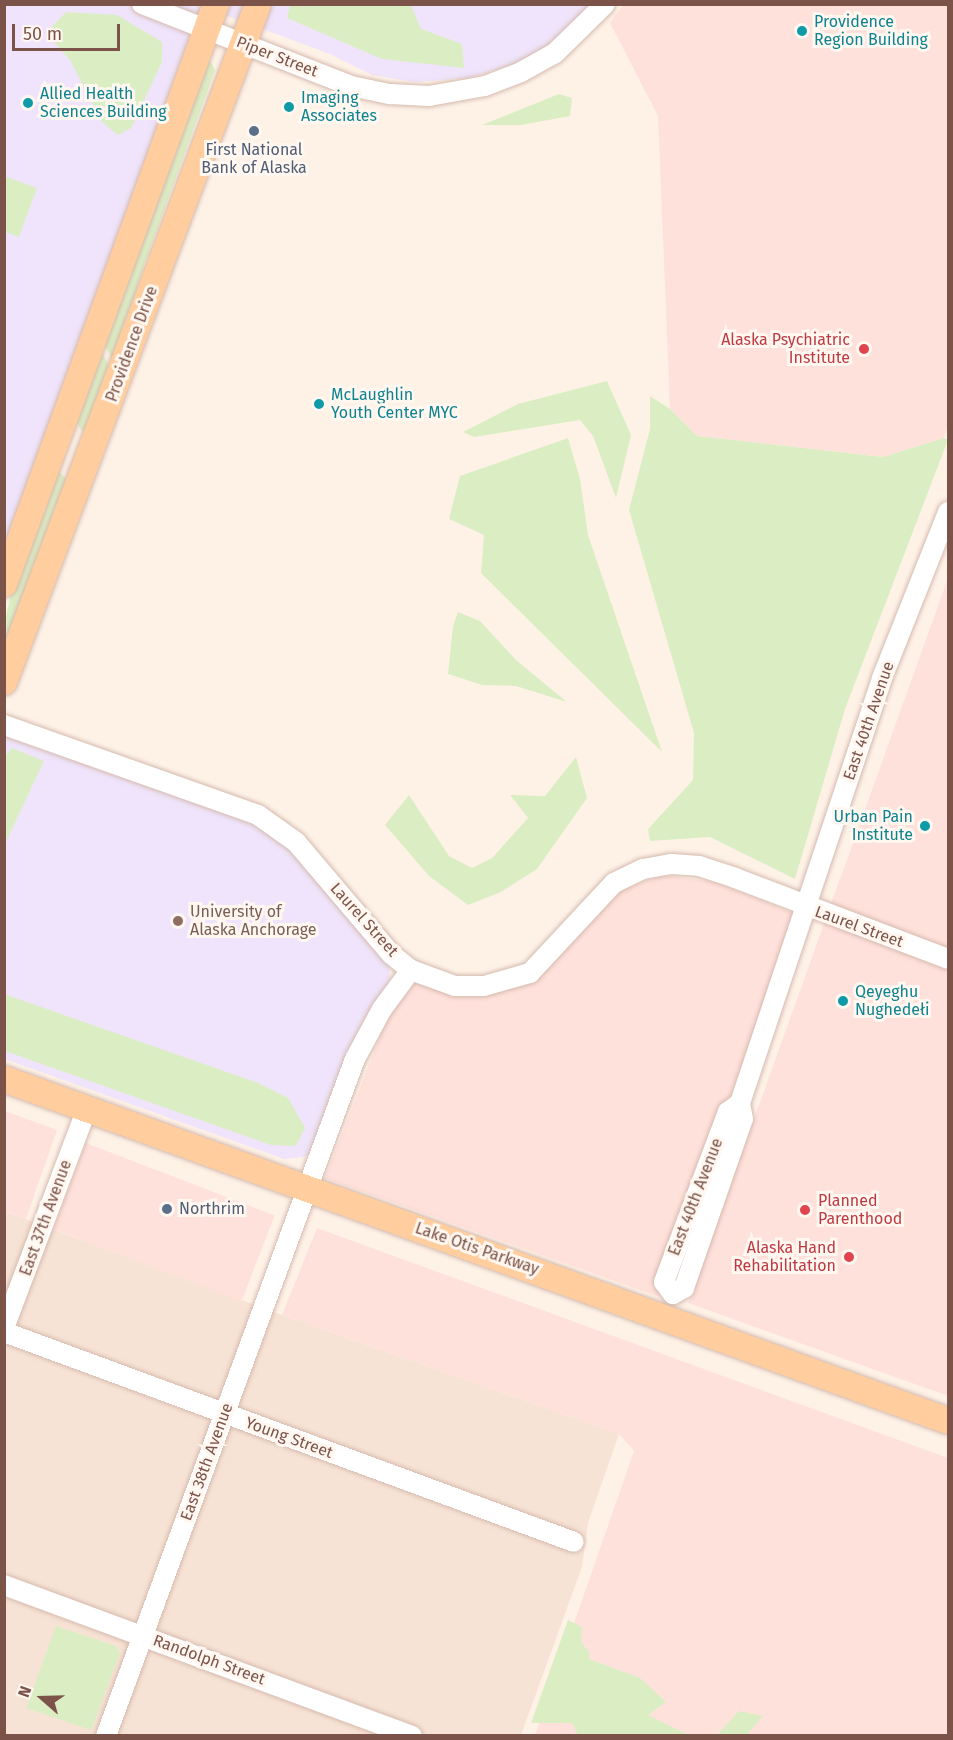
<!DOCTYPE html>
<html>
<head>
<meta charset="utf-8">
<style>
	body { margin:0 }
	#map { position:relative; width:953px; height:1740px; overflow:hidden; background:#fef2e7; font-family:"Fira Sans",sans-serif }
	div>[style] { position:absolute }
	.residential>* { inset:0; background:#f7e3d5 }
	.commercial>* { inset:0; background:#ffe1db; transform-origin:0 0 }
	.education>* { inset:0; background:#efe4fb }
	.green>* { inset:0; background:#dbeec3 }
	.roads { filter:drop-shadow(0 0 2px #d5baae) drop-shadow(0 0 2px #d5baae) }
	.minor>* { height:20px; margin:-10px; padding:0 10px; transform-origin:10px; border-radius:10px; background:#fff }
	.major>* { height:26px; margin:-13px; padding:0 13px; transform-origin:13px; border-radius:13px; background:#ffcd9e }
	.dots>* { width:16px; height:16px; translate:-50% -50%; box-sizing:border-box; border:3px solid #fff7f0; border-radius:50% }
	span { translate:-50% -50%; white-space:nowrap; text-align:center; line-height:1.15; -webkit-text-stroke:6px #fff7f0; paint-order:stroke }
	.culture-label { font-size:16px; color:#0d838f }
	.left { translate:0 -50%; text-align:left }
	.right { translate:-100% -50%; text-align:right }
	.street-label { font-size:16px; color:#7c5348 }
	.service-label { font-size:16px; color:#4e5e75 }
	.health-label { font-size:16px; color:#be3a42 }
	.education-label { font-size:16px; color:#785e54 }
	.frame { position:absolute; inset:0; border:6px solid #7c5348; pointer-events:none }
	.north { position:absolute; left:12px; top:1668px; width:60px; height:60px; -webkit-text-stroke:4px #fff7f0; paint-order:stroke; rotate:290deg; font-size:16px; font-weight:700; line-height:24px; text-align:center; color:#7c5348 }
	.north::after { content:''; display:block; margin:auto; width:21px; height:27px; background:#7c5348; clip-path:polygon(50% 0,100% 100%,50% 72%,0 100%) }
	.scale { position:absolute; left:12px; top:24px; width:108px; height:27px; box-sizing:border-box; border:3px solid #7c5348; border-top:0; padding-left:8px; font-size:18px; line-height:21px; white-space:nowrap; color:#7c5348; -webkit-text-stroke:4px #fff7f0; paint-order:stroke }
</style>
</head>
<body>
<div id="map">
	<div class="residential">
		<div style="clip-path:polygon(4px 1211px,282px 1315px,619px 1434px,588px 1523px,582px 1567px,521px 1735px,5px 1735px)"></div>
	</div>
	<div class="commercial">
		<div style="clip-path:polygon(623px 5px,948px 5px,948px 425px,944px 438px,883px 457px,697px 436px,670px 409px,658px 116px,610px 23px)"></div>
		<div style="clip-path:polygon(948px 578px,948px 1396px,688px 1303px)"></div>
		<div style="clip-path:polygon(662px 875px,715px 882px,795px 914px,660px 1297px,325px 1178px,393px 1003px,416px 980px,514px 984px,618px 891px)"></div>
		<div style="clip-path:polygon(5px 1111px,57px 1130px,26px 1219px,5px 1211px)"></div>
		<div style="left:86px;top:1143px;width:202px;height:92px;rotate:21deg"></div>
		<div style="clip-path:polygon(317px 1228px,948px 1458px,948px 1735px,535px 1735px,634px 1451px,619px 1434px,282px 1315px)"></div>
	</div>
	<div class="education">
		<div style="clip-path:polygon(5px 5px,594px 5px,561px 37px,519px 63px,468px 78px,415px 82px,372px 75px,330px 54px,204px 7px,5px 556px)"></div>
		<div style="clip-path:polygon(5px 734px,260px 826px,281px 841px,389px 965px,390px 980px,358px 1033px,311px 1152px,304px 1157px,284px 1159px,5px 1059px)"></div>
	</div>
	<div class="green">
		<div style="clip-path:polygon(290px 5px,411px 5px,421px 29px,462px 44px,464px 68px,382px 59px,287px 18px)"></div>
		<div style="clip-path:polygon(66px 12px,117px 15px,162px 42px,162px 62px,131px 128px,118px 135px,102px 122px,70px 60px,46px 33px)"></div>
		<div style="clip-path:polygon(204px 61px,211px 62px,215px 70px,144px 265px,114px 362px,104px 344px)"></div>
		<div style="clip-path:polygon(559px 94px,572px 98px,570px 116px,522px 125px,482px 125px)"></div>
		<div style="clip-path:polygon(4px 176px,37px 188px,19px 237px,5px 232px)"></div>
		<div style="clip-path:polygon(102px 353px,112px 371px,88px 430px,82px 431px,76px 422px)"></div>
		<div style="clip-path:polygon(607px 381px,631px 435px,616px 498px,593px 436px,580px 420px,474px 437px,463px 432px,518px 404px)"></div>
		<div style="clip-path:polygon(650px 396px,670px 409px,697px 436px,883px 457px,944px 438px,948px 440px,845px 709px,795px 879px,710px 837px,650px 841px,648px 829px,693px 780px,694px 733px,629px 510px,650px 429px)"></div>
		<div style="clip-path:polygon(568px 438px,580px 479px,588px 535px,662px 752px,481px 573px,484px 535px,449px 519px,460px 476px)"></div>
		<div style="clip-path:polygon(59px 472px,69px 481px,5px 659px,5px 620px,16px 575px,54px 475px)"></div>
		<div style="clip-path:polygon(458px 612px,480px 621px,516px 660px,567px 702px,516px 686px,482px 685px,448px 674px,453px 626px)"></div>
		<div style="clip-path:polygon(12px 748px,44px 761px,5px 844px,5px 756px)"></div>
		<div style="clip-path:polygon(576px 757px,587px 798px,537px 869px,501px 892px,468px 905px,429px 876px,385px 825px,409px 795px,449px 856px,472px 868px,492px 858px,528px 818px,510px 795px,545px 796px)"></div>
		<div style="clip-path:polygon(4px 994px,258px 1083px,288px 1098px,305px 1128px,296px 1146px,271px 1145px,5px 1051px)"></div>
		<div style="clip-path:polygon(568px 1620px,582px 1627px,581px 1642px,590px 1653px,589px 1659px,640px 1678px,666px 1702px,648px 1715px,689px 1735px,578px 1735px,572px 1723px,531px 1723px)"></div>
		<div style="clip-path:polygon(56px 1626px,116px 1646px,120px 1653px,91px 1730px,26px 1708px)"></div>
		<div style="clip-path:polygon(739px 1711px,763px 1716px,747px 1735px,717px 1735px)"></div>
	</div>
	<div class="roads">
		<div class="minor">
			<div style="left:142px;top:4px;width:225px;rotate:21.4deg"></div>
			<div style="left:351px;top:86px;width:40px;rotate:12deg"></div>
			<div style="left:390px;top:94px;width:39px;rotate:3deg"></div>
			<div style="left:429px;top:96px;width:57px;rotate:-10.1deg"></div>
			<div style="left:485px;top:86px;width:39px;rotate:-21deg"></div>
			<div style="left:521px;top:72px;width:38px;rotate:-29deg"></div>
			<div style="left:554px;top:54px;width:71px;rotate:-44.4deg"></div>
			<div style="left:4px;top:725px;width:269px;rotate:19.5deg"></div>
			<div style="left:258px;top:815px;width:47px;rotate:35.4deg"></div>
			<div style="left:296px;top:842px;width:147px;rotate:49.7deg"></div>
			<div style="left:391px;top:954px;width:26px;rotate:39deg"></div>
			<div style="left:411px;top:970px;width:47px;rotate:20deg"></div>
			<div style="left:455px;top:986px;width:29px"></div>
			<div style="left:484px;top:986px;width:48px;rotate:-15.8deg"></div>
			<div style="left:530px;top:973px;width:123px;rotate:-47deg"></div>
			<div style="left:614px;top:883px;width:32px;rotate:-26deg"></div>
			<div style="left:643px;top:869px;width:29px;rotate:-10deg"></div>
			<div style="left:672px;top:864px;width:27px;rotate:4deg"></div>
			<div style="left:699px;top:866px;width:38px;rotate:18deg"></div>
			<div style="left:735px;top:878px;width:228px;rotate:20.8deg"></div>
			<div style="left:673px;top:1294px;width:13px;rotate:-29deg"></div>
			<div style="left:684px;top:1288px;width:179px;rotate:-70.8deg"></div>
			<div style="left:743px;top:1119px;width:16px;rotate:-101deg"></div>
			<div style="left:740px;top:1103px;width:448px;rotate:-71.5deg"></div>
			<div style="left:882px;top:678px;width:179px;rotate:-68.3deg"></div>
			<div style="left:673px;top:1294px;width:15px;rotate:-127deg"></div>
			<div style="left:664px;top:1282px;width:182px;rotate:-69.4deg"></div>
			<div style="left:728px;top:1112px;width:15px;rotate:-37deg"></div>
			<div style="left:4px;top:1328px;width:235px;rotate:-69.3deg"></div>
			<div style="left:4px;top:1332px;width:607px;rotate:20.22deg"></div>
			<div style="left:4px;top:1585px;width:435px;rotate:20.3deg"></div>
			<div style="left:106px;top:1736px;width:721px;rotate:-69.81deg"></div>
			<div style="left:355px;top:1059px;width:57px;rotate:-61.6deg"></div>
			<div style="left:382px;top:1009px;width:49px;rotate:-53.4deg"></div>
		</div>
		<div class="major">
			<div style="left:4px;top:584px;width:618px;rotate:-69.92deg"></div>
			<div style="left:4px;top:682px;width:724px;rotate:-69.46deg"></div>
			<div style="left:4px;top:1079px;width:1004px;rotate:19.91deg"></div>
		</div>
	</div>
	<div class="dots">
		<div style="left:802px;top:31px;background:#0f9aa8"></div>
		<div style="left:28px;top:103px;background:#0f9aa8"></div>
		<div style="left:289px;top:107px;background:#0f9aa8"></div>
		<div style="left:254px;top:131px;background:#5c6f8a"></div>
		<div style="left:864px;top:349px;background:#e0444e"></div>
		<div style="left:319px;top:404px;background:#0f9aa8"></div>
		<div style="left:925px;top:826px;background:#0f9aa8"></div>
		<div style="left:178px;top:921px;background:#8d6e63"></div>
		<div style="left:843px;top:1001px;background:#0f9aa8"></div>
		<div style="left:167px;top:1209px;background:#5c6f8a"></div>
		<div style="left:805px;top:1210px;background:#e0444e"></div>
		<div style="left:849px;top:1257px;background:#e0444e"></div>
	</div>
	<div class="culture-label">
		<span class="left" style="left:814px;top:31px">Providence<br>Region Building</span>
		<span class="left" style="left:40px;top:103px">Allied Health<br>Sciences Building</span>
		<span class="left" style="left:301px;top:107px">Imaging<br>Associates</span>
		<span class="left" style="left:331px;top:404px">McLaughlin<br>Youth Center MYC</span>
		<span class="right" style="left:913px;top:826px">Urban Pain<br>Institute</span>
		<span class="left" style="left:855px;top:1001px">Qeyeghu<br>Nughedełi</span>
	</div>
	<div class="street-label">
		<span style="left:277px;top:57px;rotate:21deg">Piper Street</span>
		<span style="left:132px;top:344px;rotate:-70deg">Providence Drive</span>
		<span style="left:869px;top:721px;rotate:-71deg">East 40th Avenue</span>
		<span style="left:364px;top:920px;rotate:48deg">Laurel Street</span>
		<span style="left:859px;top:927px;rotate:20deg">Laurel Street</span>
		<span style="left:696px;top:1197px;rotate:-69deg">East 40th Avenue</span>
		<span style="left:46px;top:1218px;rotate:-70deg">East 37th Avenue</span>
		<span style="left:477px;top:1249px;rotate:19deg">Lake Otis Parkway</span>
		<span style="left:289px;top:1438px;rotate:20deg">Young Street</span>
		<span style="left:207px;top:1462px;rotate:-70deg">East 38th Avenue</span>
		<span style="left:209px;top:1660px;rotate:20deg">Randolph Street</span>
	</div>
	<div class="service-label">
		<span style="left:254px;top:159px">First National<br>Bank of Alaska</span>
		<span class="left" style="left:179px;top:1209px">Northrim</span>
	</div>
	<div class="health-label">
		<span class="right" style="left:850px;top:349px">Alaska Psychiatric<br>Institute</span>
		<span class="left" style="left:818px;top:1210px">Planned<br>Parenthood</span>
		<span class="right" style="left:836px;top:1257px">Alaska Hand<br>Rehabilitation</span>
	</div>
	<div class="education-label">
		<span class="left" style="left:190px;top:921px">University of<br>Alaska Anchorage</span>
	</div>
	<div class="frame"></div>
	<div class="north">N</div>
	<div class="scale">50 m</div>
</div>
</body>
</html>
